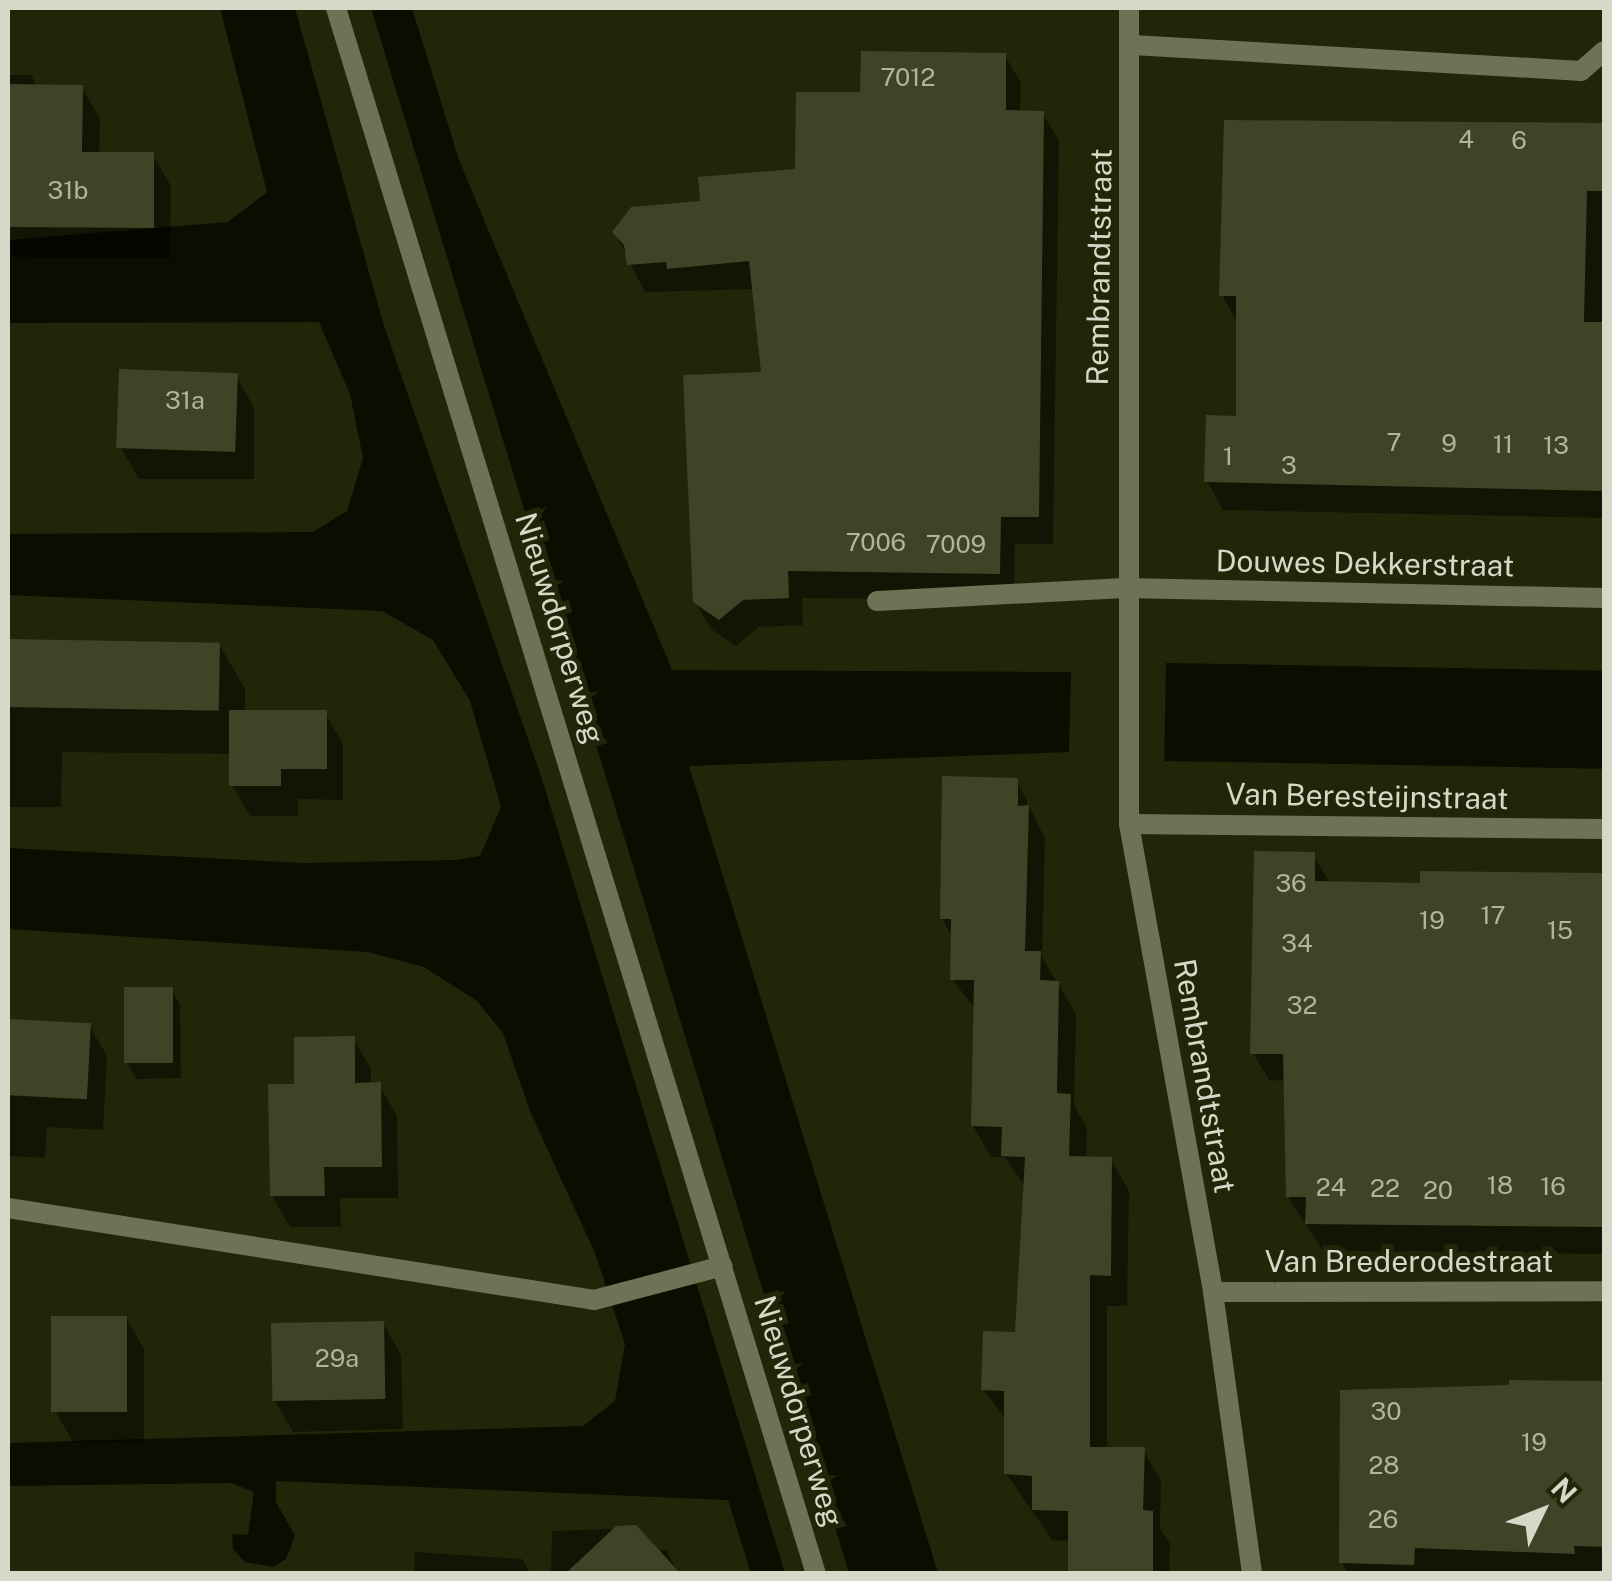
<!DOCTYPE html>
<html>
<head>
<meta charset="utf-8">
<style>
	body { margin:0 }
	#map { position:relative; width:1612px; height:1581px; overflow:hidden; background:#222609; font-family:"Public Sans",sans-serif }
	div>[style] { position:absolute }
	.water>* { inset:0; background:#0a0d00; transform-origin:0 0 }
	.shadow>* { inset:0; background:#0007 }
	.building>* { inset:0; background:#404427; transform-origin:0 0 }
	.service>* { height:20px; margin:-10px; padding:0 10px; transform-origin:10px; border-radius:10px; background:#6e7355 }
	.minor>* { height:20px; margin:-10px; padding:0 10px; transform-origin:10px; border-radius:10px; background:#6e7355 }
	span { translate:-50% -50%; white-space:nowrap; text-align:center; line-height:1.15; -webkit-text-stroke:10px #222609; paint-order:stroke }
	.number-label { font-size:25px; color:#b0b4a0 }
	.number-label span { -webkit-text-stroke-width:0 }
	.street-label { font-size:30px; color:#d5d9c8 }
	.frame { position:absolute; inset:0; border:10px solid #d5d9c8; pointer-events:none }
	.north { position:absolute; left:1492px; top:1461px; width:100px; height:100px; -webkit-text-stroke:8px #222609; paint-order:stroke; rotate:47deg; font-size:28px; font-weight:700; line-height:40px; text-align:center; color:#d5d9c8 }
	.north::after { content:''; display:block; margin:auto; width:35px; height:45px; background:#d5d9c8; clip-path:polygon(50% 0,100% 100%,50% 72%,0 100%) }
</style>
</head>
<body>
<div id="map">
	<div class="water">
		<div style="clip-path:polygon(220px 8px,295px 8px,384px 326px,542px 779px,785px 1573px,751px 1573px,728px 1500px,276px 1481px,276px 1502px,295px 1536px,286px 1559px,273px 1567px,245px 1562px,233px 1549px,232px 1534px,248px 1535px,254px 1492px,231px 1483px,8px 1486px,8px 1443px,583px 1426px,615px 1401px,625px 1344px,595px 1253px,530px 1111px,503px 1033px,477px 1001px,424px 967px,368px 952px,8px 929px,8px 848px,304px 863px,455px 860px,480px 856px,501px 807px,470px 701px,433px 640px,382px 611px,8px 595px,8px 534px,313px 532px,347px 511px,363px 458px,350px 394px,319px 322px,8px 323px,8px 240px,228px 222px,267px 192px)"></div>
		<div style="clip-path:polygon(371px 8px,412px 8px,459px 160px,672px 670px,1071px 672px,1069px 752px,689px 766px,938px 1573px,849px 1573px)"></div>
		<div style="left:1166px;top:663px;width:438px;height:98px;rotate:1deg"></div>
	</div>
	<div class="shadow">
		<div style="clip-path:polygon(1005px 56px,1021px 83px,1020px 113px,1043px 114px,1059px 141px,1053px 544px,1015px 544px,1014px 600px,802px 598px,803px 625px,759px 627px,736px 646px,712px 630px,695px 602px,764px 375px,755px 289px,645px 292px,615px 233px,797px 171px,863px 95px)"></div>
		<div style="clip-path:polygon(8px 75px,31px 75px,38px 87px,82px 88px,100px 119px,99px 154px,153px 155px,171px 186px,170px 258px,11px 257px)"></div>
		<div style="clip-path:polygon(1226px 123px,1604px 125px,1604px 518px,1223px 510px,1207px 481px,1238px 419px,1238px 324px,1222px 295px)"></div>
		<div style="clip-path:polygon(236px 376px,254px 407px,254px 479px,139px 479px,121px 448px)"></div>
		<div style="clip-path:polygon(8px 642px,219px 644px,245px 689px,245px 712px,325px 713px,343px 744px,343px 800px,298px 799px,298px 816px,250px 816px,232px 785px,232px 754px,62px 752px,61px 807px,8px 807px)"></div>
		<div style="clip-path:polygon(1017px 781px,1045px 839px,1042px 957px,1076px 1014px,1074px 1105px,1087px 1128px,1086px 1159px,1111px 1160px,1129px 1191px,1127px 1306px,1107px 1306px,1107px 1450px,1143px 1450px,1161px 1481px,1160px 1528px,1170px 1544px,1169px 1574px,1070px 1574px,1070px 1541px,1052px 1540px,1006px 1473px,1007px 1421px,983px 1389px,1017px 1335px,1026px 1187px,1004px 1157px,991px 1157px,973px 1126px,976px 1010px,952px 979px,953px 938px,942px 919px)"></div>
		<div style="clip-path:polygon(1313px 855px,1330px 883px,1423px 885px,1423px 873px,1604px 875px,1604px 1254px,1323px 1251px,1288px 1197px,1286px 1081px,1269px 1080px,1253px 1053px)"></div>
		<div style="clip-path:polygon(172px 989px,180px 1005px,181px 1078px,136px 1079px,128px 1064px)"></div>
		<div style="clip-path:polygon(8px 1021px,89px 1025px,107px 1056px,103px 1130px,47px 1127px,45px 1158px,8px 1156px)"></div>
		<div style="clip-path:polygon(353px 1038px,371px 1069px,371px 1085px,379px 1085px,397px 1116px,398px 1198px,340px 1198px,341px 1227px,290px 1227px,272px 1196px)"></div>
		<div style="clip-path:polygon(126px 1318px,144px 1349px,144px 1443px,73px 1442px,55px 1411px)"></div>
		<div style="clip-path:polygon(383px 1323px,401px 1355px,403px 1429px,293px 1432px,275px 1401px)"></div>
		<div style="clip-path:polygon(1511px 1383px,1604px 1383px,1604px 1574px,1348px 1574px,1342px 1562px)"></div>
		<div style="clip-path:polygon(635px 1528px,651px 1550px,666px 1550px,679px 1574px,551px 1574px,552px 1531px)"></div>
		<div style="clip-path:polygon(415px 1552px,522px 1559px,531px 1574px,414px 1574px)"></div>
	</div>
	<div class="building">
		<div style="clip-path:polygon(861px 51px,1006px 53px,1006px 110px,1044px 111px,1039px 517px,1001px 517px,1000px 574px,788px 571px,789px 598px,743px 600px,719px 620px,693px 602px,683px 375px,761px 372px,749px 261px,667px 269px,666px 262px,627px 265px,624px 245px,612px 232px,631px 207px,700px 201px,698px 177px,795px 169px,796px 92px,860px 92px)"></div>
		<div style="clip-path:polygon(8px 84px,83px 85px,82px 152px,154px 152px,154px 228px,8px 227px)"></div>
		<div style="clip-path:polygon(1224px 120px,1604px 123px,1604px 191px,1587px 191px,1584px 322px,1604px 322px,1604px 491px,1204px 482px,1206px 415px,1236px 416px,1236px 296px,1219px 296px)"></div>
		<div style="left:119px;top:369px;width:119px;height:79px;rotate:2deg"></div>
		<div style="left:8px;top:639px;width:212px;height:68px;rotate:1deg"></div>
		<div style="clip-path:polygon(229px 710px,327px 710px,327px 769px,281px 769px,281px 786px,229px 786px)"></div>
		<div style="clip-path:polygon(942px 776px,1018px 778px,1018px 806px,1029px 805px,1025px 951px,1041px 951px,1040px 980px,1059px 981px,1057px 1093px,1071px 1094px,1069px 1156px,1112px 1157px,1111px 1276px,1090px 1275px,1090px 1447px,1145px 1447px,1143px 1510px,1153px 1511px,1153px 1574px,1068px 1574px,1068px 1511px,1032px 1510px,1032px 1476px,1004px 1474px,1004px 1391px,981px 1390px,983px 1331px,1015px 1332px,1025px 1157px,1001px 1156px,1002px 1127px,971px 1126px,974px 980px,950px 980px,951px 919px,940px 919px)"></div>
		<div style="clip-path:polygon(1254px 851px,1315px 852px,1315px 881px,1420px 883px,1420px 871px,1604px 873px,1604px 1227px,1305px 1224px,1306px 1197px,1286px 1197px,1283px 1054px,1250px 1054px)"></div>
		<div style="left:173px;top:987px;width:76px;height:49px;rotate:90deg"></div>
		<div style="left:8px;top:1019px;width:83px;height:76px;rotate:3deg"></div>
		<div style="clip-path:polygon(355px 1036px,355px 1083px,381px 1082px,382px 1167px,324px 1167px,325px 1196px,270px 1196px,268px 1084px,294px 1084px,294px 1037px)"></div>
		<div style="left:127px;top:1316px;width:96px;height:76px;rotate:90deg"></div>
		<div style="left:384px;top:1321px;width:78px;height:113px;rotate:89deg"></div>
		<div style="clip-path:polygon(1509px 1380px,1604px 1381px,1604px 1547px,1574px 1546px,1575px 1554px,1415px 1548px,1414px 1565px,1339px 1563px,1340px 1390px,1509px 1385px)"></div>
		<div style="clip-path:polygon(636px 1525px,681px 1574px,565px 1574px,616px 1526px)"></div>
	</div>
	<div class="service">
		<div style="left:877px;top:601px;width:248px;rotate:-3deg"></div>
		<div style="left:8px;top:1208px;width:593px;rotate:8.92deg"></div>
		<div style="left:594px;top:1300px;width:133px;rotate:-14.8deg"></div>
	</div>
	<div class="minor">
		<div style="left:336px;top:8px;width:1638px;rotate:72.96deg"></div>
		<div style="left:1129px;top:8px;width:816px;rotate:90deg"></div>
		<div style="left:1129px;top:824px;width:475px;rotate:79.8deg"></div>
		<div style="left:1213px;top:1292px;width:285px;rotate:82.1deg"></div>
		<div style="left:1132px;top:45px;width:450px;rotate:3.3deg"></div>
		<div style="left:1581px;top:71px;width:30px;rotate:-41deg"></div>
		<div style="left:1125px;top:588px;width:479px;rotate:1.2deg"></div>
		<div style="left:1129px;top:824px;width:475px;rotate:0.6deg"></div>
		<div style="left:1213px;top:1292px;width:391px;rotate:-0.1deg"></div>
	</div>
	<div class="number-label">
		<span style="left:908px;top:77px">7012</span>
		<span style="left:1466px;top:139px">4</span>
		<span style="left:1519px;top:140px">6</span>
		<span style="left:68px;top:190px">31b</span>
		<span style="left:185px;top:400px">31a</span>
		<span style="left:1394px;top:442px">7</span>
		<span style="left:1449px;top:443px">9</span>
		<span style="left:1503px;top:444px">11</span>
		<span style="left:1556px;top:445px">13</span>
		<span style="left:1228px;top:456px">1</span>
		<span style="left:1289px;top:465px">3</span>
		<span style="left:876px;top:542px">7006</span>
		<span style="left:956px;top:544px">7009</span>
		<span style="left:1291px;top:883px">36</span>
		<span style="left:1493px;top:915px">17</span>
		<span style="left:1432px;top:920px">19</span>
		<span style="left:1560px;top:930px">15</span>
		<span style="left:1297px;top:943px">34</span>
		<span style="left:1302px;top:1005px">32</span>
		<span style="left:1500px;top:1185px">18</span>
		<span style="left:1553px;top:1186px">16</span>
		<span style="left:1331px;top:1187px">24</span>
		<span style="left:1385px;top:1188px">22</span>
		<span style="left:1438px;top:1190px">20</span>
		<span style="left:337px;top:1358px">29a</span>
		<span style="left:1386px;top:1411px">30</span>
		<span style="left:1534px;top:1442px">19</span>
		<span style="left:1384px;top:1465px">28</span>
		<span style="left:1383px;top:1519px">26</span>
	</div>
	<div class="street-label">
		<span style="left:1099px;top:267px;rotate:-89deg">Rembrandtstraat</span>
		<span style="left:1365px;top:563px;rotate:1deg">Douwes Dekkerstraat</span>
		<span style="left:560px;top:628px;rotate:73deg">Nieuwdorperweg</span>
		<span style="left:1367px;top:796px;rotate:1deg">Van Beresteijnstraat</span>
		<span style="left:1205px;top:1076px;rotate:80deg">Rembrandtstraat</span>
		<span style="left:1409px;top:1261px">Van Brederodestraat</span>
		<span style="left:799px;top:1411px;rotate:73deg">Nieuwdorperweg</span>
	</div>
	<div class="frame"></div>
	<div class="north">N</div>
</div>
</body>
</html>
